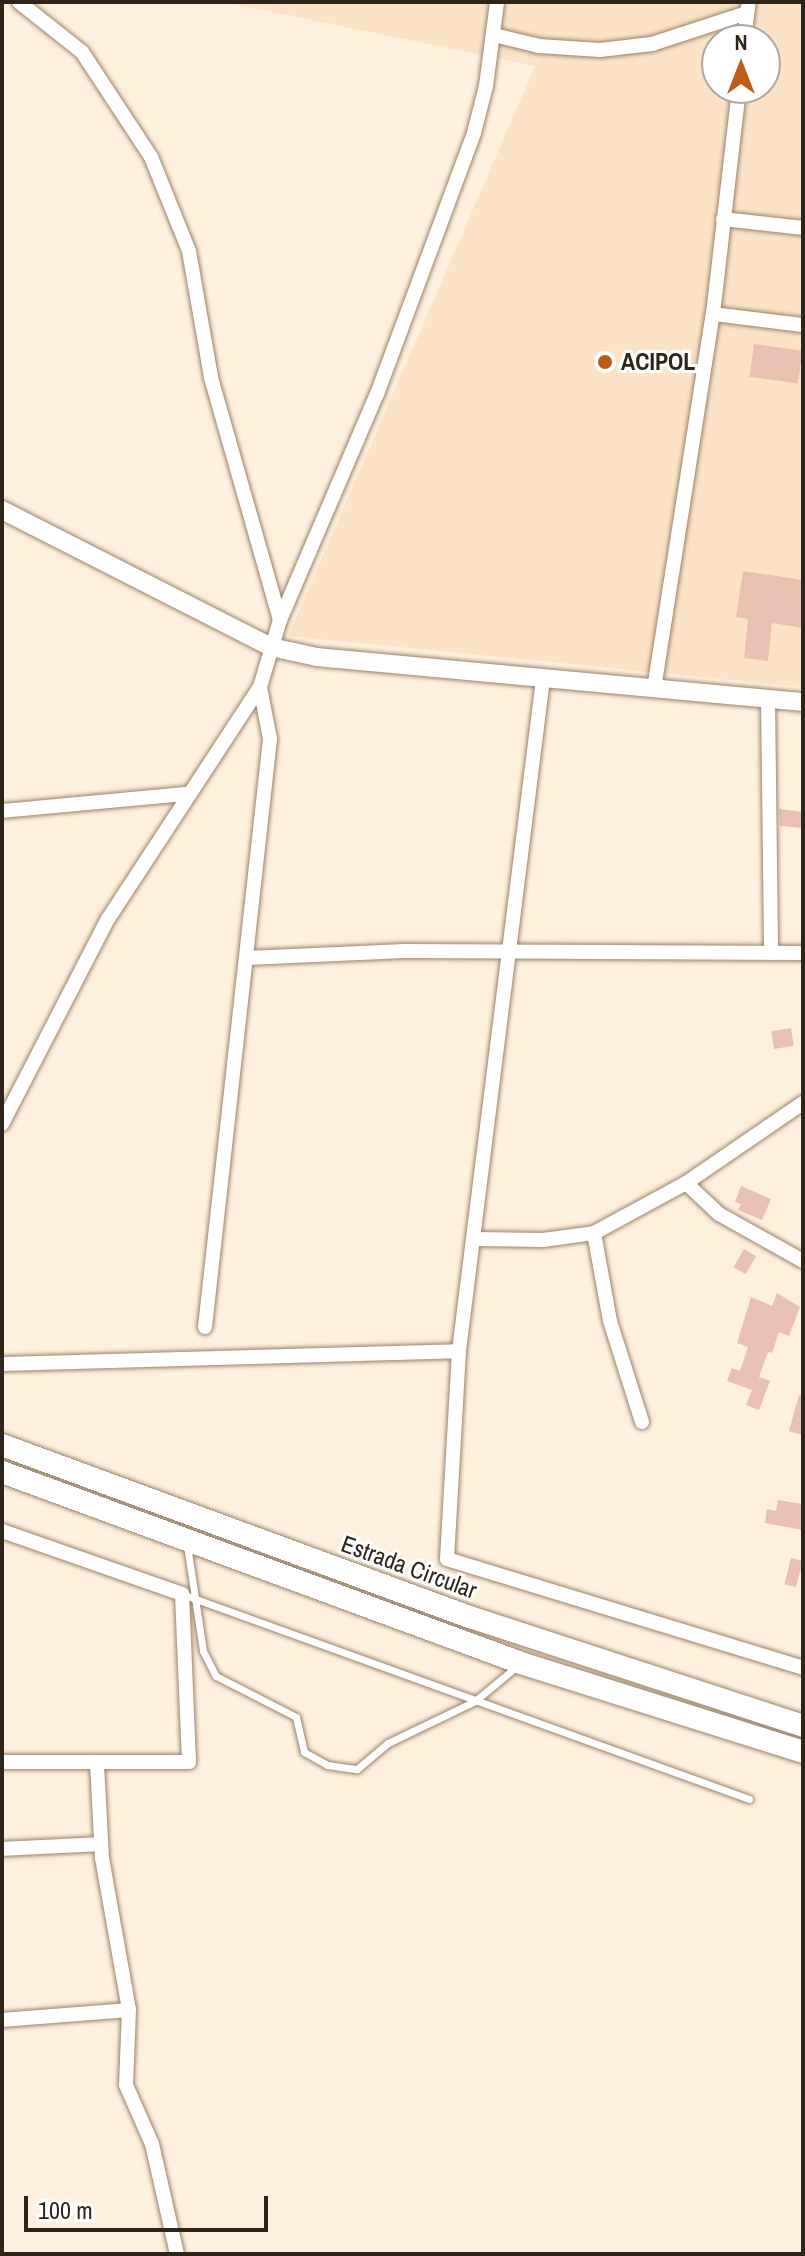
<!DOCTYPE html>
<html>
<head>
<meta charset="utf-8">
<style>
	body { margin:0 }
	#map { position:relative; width:805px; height:2256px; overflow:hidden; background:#ffefdd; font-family:"Archivo Narrow",sans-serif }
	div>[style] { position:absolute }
	.built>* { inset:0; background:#fce3c7 }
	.building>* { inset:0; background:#e9c1b3; transform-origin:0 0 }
	.roads { filter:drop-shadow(0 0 2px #9a8268) drop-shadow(0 0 2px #9a8268) }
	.service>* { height:7px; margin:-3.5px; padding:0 3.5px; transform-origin:3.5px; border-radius:3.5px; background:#fff }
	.minor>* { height:14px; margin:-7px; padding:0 7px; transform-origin:7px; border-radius:7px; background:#fff }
	.tertiary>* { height:18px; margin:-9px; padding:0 9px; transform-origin:9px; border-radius:9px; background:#fff }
	.primary>* { height:22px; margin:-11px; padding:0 11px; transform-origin:11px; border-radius:11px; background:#fff }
	.dots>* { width:22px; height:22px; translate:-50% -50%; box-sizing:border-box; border:4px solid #fff; border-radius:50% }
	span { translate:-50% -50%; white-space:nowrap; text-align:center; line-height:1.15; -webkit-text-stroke:6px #fff; paint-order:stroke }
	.poi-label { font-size:24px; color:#2e2419; font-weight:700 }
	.left { translate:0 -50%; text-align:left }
	.street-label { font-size:24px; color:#2e2419 }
	.frame { position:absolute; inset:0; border:4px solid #2e2419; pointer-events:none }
	.north { position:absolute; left:701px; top:24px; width:80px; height:80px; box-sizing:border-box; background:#fff; border:2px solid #aba7a3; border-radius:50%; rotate:0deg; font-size:22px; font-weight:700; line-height:32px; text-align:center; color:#2e2419 }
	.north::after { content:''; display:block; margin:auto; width:28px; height:36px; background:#bc5c18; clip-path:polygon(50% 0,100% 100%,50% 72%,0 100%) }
	.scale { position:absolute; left:24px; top:2196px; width:244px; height:36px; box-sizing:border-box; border:4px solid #2e2419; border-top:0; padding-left:10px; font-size:24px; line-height:28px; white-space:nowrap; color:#2e2419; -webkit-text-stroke:6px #fff; paint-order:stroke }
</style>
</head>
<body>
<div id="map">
	<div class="built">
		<div style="clip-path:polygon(evenodd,223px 2px,803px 2px,803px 687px,288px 636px,535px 66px,223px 2px,717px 40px,765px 40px,765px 88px,717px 88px,717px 40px)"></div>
	</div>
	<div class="building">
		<div style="left:754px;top:344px;width:49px;height:33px;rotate:8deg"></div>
		<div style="clip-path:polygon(743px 571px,803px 580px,803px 628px,772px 623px,768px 661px,744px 658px,748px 619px,736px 617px)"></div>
		<div style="clip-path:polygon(779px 809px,803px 812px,803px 828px,780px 826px)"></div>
		<div style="left:791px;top:1028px;width:18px;height:20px;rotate:81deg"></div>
		<div style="clip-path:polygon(741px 1186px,771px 1199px,762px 1220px,738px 1210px,741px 1204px,735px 1202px)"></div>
		<div style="left:744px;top:1249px;width:14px;height:21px;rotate:30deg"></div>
		<div style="clip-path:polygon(777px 1293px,800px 1307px,789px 1336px,779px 1332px,772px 1353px,768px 1352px,759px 1377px,770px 1381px,759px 1410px,746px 1405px,752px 1390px,727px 1381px,732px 1368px,740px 1371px,748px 1347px,737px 1343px,751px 1297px,772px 1306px)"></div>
		<div style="clip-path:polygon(799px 1395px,803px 1395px,803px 1435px,789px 1431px)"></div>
		<div style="clip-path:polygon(778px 1500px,803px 1504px,803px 1530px,765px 1523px,767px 1509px,776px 1511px)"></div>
		<div style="left:791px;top:1558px;width:12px;height:27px;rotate:14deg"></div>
	</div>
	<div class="roads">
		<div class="service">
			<div style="left:187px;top:1545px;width:107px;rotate:81.4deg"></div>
			<div style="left:203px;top:1651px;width:28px;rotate:63deg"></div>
			<div style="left:216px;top:1676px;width:90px;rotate:27.1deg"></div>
			<div style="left:296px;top:1717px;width:36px;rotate:77deg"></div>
			<div style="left:304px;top:1752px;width:26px;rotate:29deg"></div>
			<div style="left:327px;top:1765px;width:30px;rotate:8deg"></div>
			<div style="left:357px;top:1769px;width:40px;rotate:-40deg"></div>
			<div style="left:388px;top:1743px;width:97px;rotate:-25.8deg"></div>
			<div style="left:475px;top:1701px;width:53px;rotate:-39.7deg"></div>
			<div style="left:182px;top:1594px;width:603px;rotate:19.88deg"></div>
		</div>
		<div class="minor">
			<div style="left:494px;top:35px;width:46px;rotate:13.7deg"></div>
			<div style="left:539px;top:46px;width:61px;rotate:3.8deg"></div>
			<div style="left:600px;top:50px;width:52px;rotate:-6.6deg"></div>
			<div style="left:652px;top:44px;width:100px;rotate:-18.1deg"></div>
			<div style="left:744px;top:40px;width:38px;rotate:-83deg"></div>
			<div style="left:723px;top:219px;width:81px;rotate:6.4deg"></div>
			<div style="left:713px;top:314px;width:227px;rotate:-83.4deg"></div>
			<div style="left:280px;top:620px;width:246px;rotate:-66.8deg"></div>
			<div style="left:377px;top:394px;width:278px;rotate:-69.6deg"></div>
			<div style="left:474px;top:133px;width:49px;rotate:-75.7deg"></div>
			<div style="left:486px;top:86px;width:85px;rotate:-82.5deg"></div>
			<div style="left:543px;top:679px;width:677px;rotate:97.13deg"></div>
			<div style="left:459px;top:1351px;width:208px;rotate:93.3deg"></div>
			<div style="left:447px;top:1559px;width:372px;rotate:17deg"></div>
			<div style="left:654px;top:689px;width:380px;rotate:-81.1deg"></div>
			<div style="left:713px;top:314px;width:91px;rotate:7deg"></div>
			<div style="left:768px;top:699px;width:254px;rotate:89.3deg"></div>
			<div style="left:2px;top:811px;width:185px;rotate:-5.3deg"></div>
			<div style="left:247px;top:958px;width:158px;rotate:-2.5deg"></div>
			<div style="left:405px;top:951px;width:398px;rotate:0.3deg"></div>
			<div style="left:2px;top:1124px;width:231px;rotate:-62.7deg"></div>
			<div style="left:108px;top:919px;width:277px;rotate:-56.8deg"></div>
			<div style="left:260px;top:687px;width:70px;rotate:-73.4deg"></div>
			<div style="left:280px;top:620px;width:253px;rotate:-105.9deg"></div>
			<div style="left:211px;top:377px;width:128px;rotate:-99.9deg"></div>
			<div style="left:189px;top:251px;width:101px;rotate:-112deg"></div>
			<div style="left:151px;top:157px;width:126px;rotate:-123.3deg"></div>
			<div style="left:82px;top:52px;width:80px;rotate:-141.6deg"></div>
			<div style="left:686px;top:1183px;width:45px;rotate:43.2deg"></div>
			<div style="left:719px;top:1214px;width:96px;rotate:29.2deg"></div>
			<div style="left:594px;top:1233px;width:89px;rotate:79.7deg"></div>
			<div style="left:610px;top:1321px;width:106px;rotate:72.4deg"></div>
			<div style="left:476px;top:1239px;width:67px;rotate:0.9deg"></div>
			<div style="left:543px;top:1240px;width:51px;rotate:-7.8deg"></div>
			<div style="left:594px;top:1233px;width:105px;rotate:-28.5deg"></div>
			<div style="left:686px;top:1183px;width:142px;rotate:-34.4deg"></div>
			<div style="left:205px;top:1327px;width:592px;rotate:-83.69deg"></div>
			<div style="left:270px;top:739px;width:53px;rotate:-100.9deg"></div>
			<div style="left:2px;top:1364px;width:457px;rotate:-1.6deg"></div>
			<div style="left:2px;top:1531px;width:191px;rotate:19.3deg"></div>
			<div style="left:182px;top:1594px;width:168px;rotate:87.6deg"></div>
			<div style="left:189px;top:1762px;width:187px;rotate:180deg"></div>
			<div style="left:97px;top:1763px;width:95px;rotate:87deg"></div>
			<div style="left:102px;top:1858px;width:154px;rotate:79.9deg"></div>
			<div style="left:129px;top:2010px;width:75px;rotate:92.3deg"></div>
			<div style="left:126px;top:2085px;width:64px;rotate:66.2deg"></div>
			<div style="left:152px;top:2144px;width:113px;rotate:77.2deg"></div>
			<div style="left:2px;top:1849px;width:99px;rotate:-2.9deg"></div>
			<div style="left:2px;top:2020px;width:127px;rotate:-4.5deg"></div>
		</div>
		<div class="tertiary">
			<div style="left:2px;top:510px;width:302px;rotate:27deg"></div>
			<div style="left:271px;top:647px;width:47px;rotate:12.3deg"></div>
			<div style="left:317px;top:657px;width:488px;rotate:5.3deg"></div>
		</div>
		<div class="primary">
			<div style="left:2px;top:1445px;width:499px;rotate:20.2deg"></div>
			<div style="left:470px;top:1617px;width:350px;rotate:18.1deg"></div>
			<div style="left:2px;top:1472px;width:553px;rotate:20.2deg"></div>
			<div style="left:521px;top:1663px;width:296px;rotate:17.5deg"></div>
		</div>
	</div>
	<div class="dots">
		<div style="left:605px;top:362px;background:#bc5c18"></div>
	</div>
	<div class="poi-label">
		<span class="left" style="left:621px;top:362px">ACIPOL</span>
	</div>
	<div class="street-label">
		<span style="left:409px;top:1567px;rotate:20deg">Estrada Circular</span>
	</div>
	<div class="frame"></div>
	<div class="north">N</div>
	<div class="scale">100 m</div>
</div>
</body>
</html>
